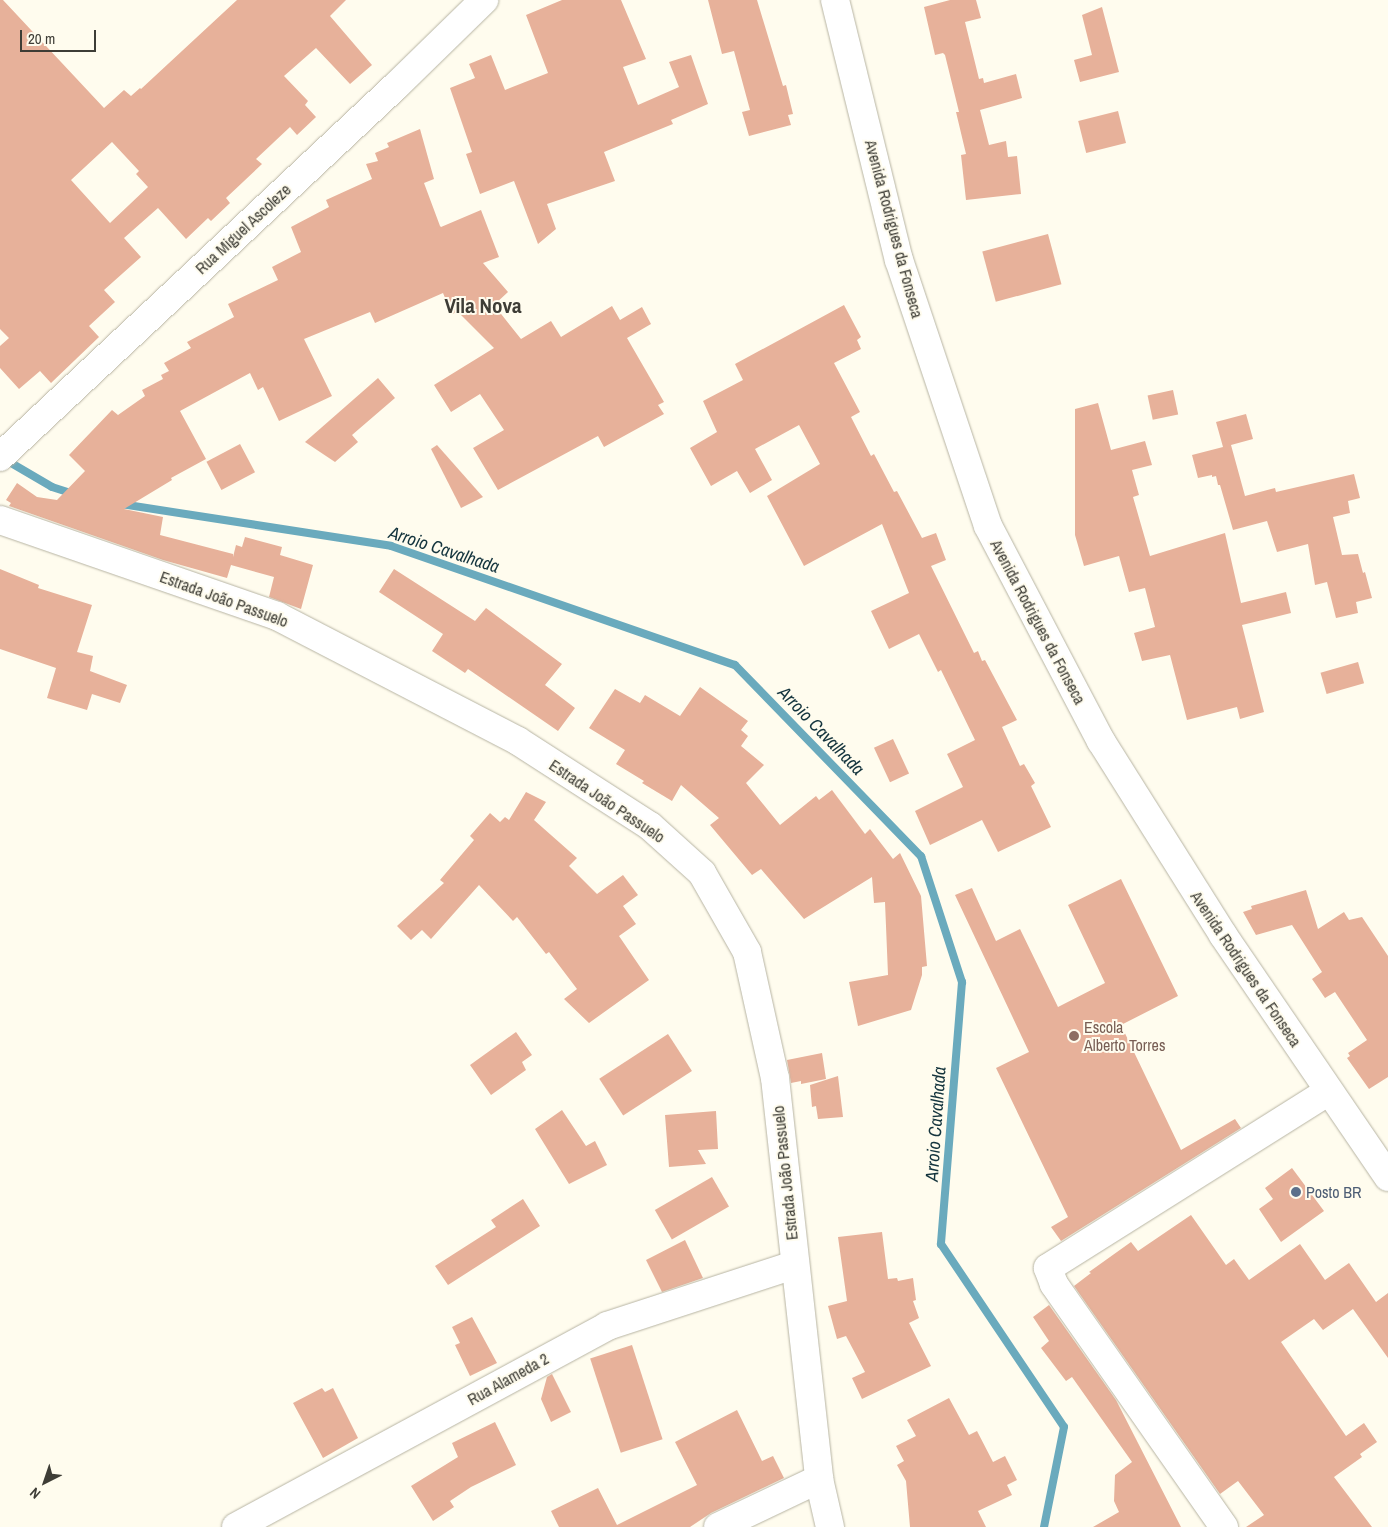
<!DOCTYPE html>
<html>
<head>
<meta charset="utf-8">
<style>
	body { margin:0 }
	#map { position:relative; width:1388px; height:1527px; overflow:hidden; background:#fffcee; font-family:"Archivo Narrow",sans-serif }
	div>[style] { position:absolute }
	.stream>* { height:8px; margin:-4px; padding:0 4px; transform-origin:4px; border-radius:4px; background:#6aaabd }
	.building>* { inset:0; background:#e7b19a; transform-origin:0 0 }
	.roads { filter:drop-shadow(0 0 1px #b7b4a3) drop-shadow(0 0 1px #b7b4a3) }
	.street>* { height:28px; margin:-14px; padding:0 14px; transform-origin:14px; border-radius:14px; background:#fff }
	.secondary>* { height:28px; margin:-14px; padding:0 14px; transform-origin:14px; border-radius:14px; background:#fff }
	.dots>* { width:14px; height:14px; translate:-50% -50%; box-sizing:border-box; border:2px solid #fffcee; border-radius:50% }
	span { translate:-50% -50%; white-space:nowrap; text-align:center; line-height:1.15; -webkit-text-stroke:4px #fffcee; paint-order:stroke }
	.street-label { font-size:16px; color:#3e3d36 }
	.education-label { font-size:16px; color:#785e54 }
	.left { translate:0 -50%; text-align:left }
	.service-label { font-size:16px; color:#4e5e75 }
	.water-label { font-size:18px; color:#14343d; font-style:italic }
	.district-label { font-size:21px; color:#3e3d36; font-weight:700 }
	.north { position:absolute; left:20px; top:1457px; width:50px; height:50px; -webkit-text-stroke:4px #fffcee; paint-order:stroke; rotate:221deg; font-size:14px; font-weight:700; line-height:20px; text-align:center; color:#3e3d36 }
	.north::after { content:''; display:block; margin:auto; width:18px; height:22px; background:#3e3d36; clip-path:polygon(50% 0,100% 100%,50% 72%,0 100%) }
	.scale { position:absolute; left:20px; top:30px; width:76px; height:22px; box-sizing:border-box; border:2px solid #3e3d36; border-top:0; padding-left:6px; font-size:15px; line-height:18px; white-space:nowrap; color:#3e3d36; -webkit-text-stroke:4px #fffcee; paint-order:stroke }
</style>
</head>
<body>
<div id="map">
	<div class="stream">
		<div style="left:6px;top:460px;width:53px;rotate:30.4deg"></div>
		<div style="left:52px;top:487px;width:22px;rotate:18deg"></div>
		<div style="left:121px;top:504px;width:273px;rotate:8.8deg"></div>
		<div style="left:391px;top:546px;width:364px;rotate:19.1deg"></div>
		<div style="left:735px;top:665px;width:267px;rotate:45.8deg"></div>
		<div style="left:921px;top:856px;width:133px;rotate:72deg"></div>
		<div style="left:962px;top:982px;width:263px;rotate:94.6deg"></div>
		<div style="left:941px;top:1244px;width:220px;rotate:56.1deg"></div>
		<div style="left:1064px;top:1427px;width:102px;rotate:101.3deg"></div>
	</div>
	<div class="building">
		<div style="clip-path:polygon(evenodd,0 0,3px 0,104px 108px,124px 90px,131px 96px,140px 88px,141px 89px,237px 0,346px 0,330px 16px,372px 65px,350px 84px,316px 48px,284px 76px,308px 101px,305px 105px,316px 117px,297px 135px,290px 127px,256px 159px,262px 164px,226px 198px,230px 203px,211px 221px,208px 218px,186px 239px,158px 208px,124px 238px,141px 257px,104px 290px,115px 302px,89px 326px,99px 337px,51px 383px,40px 371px,19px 389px,0 368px,0 346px,9px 338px,0 329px,0 0,112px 142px,139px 171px,136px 174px,148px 187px,110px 223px,71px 180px,112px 142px)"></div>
		<div style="clip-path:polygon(562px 0,621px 0,646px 59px,623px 67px,638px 105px,679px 87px,669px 62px,691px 55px,708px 104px,671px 120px,673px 124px,604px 152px,615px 181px,547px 204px,556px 229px,538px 244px,514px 181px,480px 194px,466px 154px,472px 152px,450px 88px,475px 78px,469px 64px,491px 55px,505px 90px,548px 73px,526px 15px)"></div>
		<div style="clip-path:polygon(708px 0,757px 0,783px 86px,786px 85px,793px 114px,788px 115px,791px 125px,749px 136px,742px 112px,750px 110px,734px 51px,722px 54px)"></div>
		<div style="clip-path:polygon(950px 0,976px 0,981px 18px,965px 22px,979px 79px,983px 78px,984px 83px,1016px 74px,1022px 98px,980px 110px,989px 145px,1006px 141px,1008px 157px,1017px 156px,1021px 194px,966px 200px,961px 155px,966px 154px,956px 112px,959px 112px,945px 55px,943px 53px,935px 55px,924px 7px)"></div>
		<div style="clip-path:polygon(1102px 7px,1119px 72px,1080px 82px,1074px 60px,1092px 55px,1082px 15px)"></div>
		<div style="left:1118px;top:111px;width:33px;height:41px;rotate:76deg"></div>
		<div style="clip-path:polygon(420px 129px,434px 179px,424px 183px,440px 226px,441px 227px,481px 210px,499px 257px,483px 263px,508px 292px,494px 305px,521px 339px,551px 321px,561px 337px,612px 306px,620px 320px,642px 307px,651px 324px,627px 338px,664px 402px,658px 405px,664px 414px,604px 447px,598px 436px,498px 490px,473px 448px,504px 430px,480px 394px,451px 412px,434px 385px,494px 348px,457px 311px,452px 315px,443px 293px,375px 323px,370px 312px,304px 339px,332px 396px,279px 421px,263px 387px,258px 390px,250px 373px,180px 411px,206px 459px,171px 478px,172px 480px,124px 509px,163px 517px,160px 535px,233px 554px,233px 557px,236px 545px,242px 547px,245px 537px,282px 547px,280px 555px,313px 565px,301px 609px,269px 597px,274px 577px,231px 565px,227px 578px,163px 560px,9px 506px,11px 503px,6px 500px,17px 483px,37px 497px,57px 500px,85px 471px,69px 455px,112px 410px,118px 415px,145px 396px,142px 390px,163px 379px,161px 375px,169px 371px,164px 363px,191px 348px,187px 342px,234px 317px,228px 304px,278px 280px,272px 267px,301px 252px,291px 227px,329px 207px,326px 200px,372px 179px,366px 164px,378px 161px,375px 153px,389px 147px,387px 143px)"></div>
		<div style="left:1048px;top:234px;width:52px;height:68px;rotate:75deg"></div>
		<div style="clip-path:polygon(844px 305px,861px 337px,857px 340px,861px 349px,834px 363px,860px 412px,851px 417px,871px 456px,874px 454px,894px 492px,897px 491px,922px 538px,936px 533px,946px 560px,931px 566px,974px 653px,978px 651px,982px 661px,985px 660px,1017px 720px,1002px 727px,1020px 766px,1024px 764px,1035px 783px,1031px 786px,1051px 827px,998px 852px,982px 820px,930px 845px,915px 811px,963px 787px,947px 754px,975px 740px,941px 670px,938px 672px,919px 634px,889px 649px,871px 611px,909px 593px,882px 524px,804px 566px,767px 496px,820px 464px,799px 425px,755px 449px,772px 480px,750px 493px,737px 471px,711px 486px,690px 448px,717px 432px,703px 401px,743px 380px,735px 364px)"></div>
		<div style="clip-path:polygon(378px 378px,395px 398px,352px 435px,358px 442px,335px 462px,305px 442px)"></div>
		<div style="left:1173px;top:390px;width:25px;height:26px;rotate:78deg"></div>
		<div style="clip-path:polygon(1098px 403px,1111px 450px,1145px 441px,1152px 465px,1132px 470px,1139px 495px,1133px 497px,1150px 556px,1225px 533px,1241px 603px,1286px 592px,1291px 613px,1242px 625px,1264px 712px,1240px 719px,1237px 707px,1187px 720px,1170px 655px,1142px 661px,1134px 633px,1155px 627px,1145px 588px,1129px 592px,1119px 556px,1084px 566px,1075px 535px,1075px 409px)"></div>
		<div style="clip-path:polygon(1246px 414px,1253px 439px,1231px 445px,1245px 496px,1275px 488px,1276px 492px,1354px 474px,1360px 498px,1348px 501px,1350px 513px,1333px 517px,1342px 555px,1358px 554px,1363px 573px,1365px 572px,1372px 598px,1356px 602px,1358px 613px,1336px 618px,1327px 582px,1315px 585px,1308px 544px,1277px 552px,1267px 521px,1233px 530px,1220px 485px,1218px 485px,1216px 476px,1212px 477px,1212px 475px,1198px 478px,1192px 455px,1223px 447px,1216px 422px)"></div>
		<div style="left:240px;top:444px;width:32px;height:38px;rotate:62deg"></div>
		<div style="clip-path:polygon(437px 445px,483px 497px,461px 508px,431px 449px)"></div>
		<div style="clip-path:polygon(0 569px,39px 585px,38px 588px,92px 605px,77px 652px,93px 656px,90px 671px,127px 685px,120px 703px,92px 694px,87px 710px,47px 698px,56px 668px,0 649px)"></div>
		<div style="clip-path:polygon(394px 569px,475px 621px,486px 608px,562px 664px,545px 685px,575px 708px,558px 731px,468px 669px,465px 673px,432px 651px,443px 634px,379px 592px)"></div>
		<div style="left:1358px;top:662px;width:22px;height:39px;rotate:74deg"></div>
		<div style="clip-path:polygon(700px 687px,748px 721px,741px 730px,748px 736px,741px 746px,764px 765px,746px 783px,780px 825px,816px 796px,819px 800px,832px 790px,865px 834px,870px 829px,893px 859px,900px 853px,921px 896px,927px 966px,922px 967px,922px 975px,911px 1010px,858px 1026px,849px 982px,888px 975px,885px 902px,874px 903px,872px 877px,804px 919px,761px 869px,752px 875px,710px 825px,719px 818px,681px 785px,672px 801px,642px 783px,644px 781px,616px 764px,625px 750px,589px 728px,615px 689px,640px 703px,645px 695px,680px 716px)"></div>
		<div style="left:893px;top:739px;width:38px;height:21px;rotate:65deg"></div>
		<div style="clip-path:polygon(526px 792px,546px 802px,534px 820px,577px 858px,569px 866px,597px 894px,623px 875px,638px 895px,623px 906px,636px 924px,619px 936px,649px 980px,589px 1023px,564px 999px,577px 989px,549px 952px,546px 954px,517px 917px,513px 921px,479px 885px,431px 939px,422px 930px,411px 940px,397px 926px,444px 883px,440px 880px,474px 840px,470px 836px,490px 813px,500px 822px,505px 817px,509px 820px)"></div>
		<div style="clip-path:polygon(1121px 879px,1178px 996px,1121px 1025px,1181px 1150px,1235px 1119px,1241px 1128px,1061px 1241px,1051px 1227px,1068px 1217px,996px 1068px,1029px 1052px,955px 895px,972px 888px,996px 941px,1020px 929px,1058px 1007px,1105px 983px,1068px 905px)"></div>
		<div style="clip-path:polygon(1306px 890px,1318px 929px,1344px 912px,1349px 920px,1362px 917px,1388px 956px,1388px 1077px,1369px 1089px,1347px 1058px,1350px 1056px,1348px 1053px,1367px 1040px,1335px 992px,1325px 998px,1312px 979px,1322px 972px,1292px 925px,1256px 935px,1243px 912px,1252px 909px,1251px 906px)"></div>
		<div style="clip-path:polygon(516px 1032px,532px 1055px,522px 1062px,526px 1070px,491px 1095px,470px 1065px)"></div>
		<div style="left:668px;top:1034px;width:44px;height:82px;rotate:57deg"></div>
		<div style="clip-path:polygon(822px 1053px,826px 1079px,801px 1084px,801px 1081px,791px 1083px,787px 1060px)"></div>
		<div style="clip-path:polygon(838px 1076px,843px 1117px,818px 1119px,816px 1106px,812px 1107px,810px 1085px)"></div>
		<div style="clip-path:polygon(562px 1110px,586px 1146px,595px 1141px,607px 1165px,569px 1184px,535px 1129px)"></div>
		<div style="clip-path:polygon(716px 1111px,718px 1149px,698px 1150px,706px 1164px,669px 1167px,665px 1115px)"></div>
		<div style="clip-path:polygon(1292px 1168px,1324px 1211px,1281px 1242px,1259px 1209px,1273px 1199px,1265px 1188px)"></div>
		<div style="left:712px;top:1177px;width:34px;height:66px;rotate:60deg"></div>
		<div style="clip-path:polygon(523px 1199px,540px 1226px,448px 1285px,435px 1266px,496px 1227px,491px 1220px)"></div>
		<div style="clip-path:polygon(1191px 1215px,1226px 1265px,1234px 1259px,1249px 1280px,1300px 1244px,1325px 1280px,1349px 1263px,1376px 1302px,1388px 1293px,1388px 1358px,1353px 1309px,1323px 1330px,1314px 1319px,1281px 1342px,1346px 1436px,1364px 1423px,1377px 1442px,1360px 1454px,1362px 1457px,1334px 1477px,1372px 1527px,1246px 1527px,1264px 1515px,1238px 1481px,1220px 1494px,1074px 1286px,1091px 1273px,1089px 1272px,1131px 1242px,1138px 1251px)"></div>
		<div style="clip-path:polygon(882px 1232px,888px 1279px,897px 1278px,898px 1281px,913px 1278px,916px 1300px,913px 1301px,919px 1318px,909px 1323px,931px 1366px,862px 1399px,852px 1378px,865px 1372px,846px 1336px,837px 1339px,828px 1306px,847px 1301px,838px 1237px)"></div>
		<div style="clip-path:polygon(685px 1240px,703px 1278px,662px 1292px,646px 1260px)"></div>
		<div style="clip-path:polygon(1049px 1305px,1116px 1400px,1181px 1527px,1093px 1527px,1119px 1512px,1114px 1501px,1115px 1475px,1132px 1462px,1072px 1377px,1066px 1381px,1041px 1348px,1049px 1341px,1033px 1317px)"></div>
		<div style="clip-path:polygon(472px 1317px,497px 1363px,470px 1376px,455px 1345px,460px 1343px,452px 1327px)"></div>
		<div style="left:632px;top:1345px;width:99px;height:44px;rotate:72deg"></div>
		<div style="clip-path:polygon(552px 1374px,571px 1412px,551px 1422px,541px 1399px,547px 1377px)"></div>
		<div style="clip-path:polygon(322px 1388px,325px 1392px,333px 1388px,358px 1438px,323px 1458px,293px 1403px)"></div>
		<div style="clip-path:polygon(949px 1398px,969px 1435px,977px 1431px,993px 1462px,1005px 1456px,1017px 1480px,1007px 1485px,1012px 1495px,978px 1511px,986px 1527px,910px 1527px,906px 1481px,897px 1465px,904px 1461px,896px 1446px,916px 1436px,907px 1420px)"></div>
		<div style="clip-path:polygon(737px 1410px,762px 1461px,773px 1456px,784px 1478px,711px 1513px,690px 1527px,559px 1527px,551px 1511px,598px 1488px,617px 1525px,697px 1485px,675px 1442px)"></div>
		<div style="clip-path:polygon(495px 1422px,516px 1465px,471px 1487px,450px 1501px,454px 1507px,433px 1521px,411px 1486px,458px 1457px,452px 1443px)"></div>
	</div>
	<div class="roads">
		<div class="street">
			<div style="left:0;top:457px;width:544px;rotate:-43.14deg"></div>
			<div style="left:397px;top:85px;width:122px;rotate:-44.3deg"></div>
			<div style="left:236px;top:1527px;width:422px;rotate:-28.4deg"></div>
			<div style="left:607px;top:1326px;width:197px;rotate:-18.1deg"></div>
			<div style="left:718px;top:1527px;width:112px;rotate:-25.4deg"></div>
			<div style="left:1224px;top:1527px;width:297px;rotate:-125deg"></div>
			<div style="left:1054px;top:1284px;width:17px;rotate:-111deg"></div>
			<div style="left:1048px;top:1268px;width:331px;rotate:-32.2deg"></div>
		</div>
		<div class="secondary">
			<div style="left:835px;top:0;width:268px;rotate:76.2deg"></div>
			<div style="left:899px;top:260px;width:280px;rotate:71.5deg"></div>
			<div style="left:988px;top:526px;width:243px;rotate:62.3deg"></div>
			<div style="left:1101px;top:741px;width:229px;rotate:57.8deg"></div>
			<div style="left:1223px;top:935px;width:293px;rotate:55.7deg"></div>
			<div style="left:0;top:520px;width:293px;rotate:19.1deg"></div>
			<div style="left:277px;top:616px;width:271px;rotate:27.4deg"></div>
			<div style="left:518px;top:741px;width:157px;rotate:32.8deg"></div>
			<div style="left:650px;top:826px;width:70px;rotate:42.1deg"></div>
			<div style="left:702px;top:873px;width:91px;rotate:60.3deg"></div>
			<div style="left:747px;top:952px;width:129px;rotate:77.5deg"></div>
			<div style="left:775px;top:1078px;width:403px;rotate:83.7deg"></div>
			<div style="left:819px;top:1479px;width:49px;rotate:77.1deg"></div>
		</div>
	</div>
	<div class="dots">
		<div style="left:1074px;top:1036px;background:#8d6e63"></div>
		<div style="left:1296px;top:1192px;background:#5c6f8a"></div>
	</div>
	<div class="street-label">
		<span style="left:243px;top:229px;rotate:-43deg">Rua Miguel Ascoleze</span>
		<span style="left:894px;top:229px;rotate:75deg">Avenida Rodrigues da Fonseca</span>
		<span style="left:224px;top:599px;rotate:20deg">Estrada João Passuelo</span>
		<span style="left:1038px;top:622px;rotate:62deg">Avenida Rodrigues da Fonseca</span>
		<span style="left:607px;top:801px;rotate:34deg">Estrada João Passuelo</span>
		<span style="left:1246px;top:969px;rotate:56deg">Avenida Rodrigues da Fonseca</span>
		<span style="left:785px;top:1173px;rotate:-96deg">Estrada João Passuelo</span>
		<span style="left:508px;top:1379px;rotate:-29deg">Rua Alameda 2</span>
	</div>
	<div class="education-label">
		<span class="left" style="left:1084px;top:1036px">Escola<br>Alberto Torres</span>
	</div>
	<div class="service-label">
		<span class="left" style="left:1306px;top:1192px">Posto BR</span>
	</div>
	<div class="water-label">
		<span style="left:444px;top:550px;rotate:18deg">Arroio Cavalhada</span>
		<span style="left:821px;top:731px;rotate:46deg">Arroio Cavalhada</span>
		<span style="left:936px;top:1124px;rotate:-86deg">Arroio Cavalhada</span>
	</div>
	<div class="district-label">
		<span style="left:483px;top:306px">Vila Nova</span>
	</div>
	<div class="north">N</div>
	<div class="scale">20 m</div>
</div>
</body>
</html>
